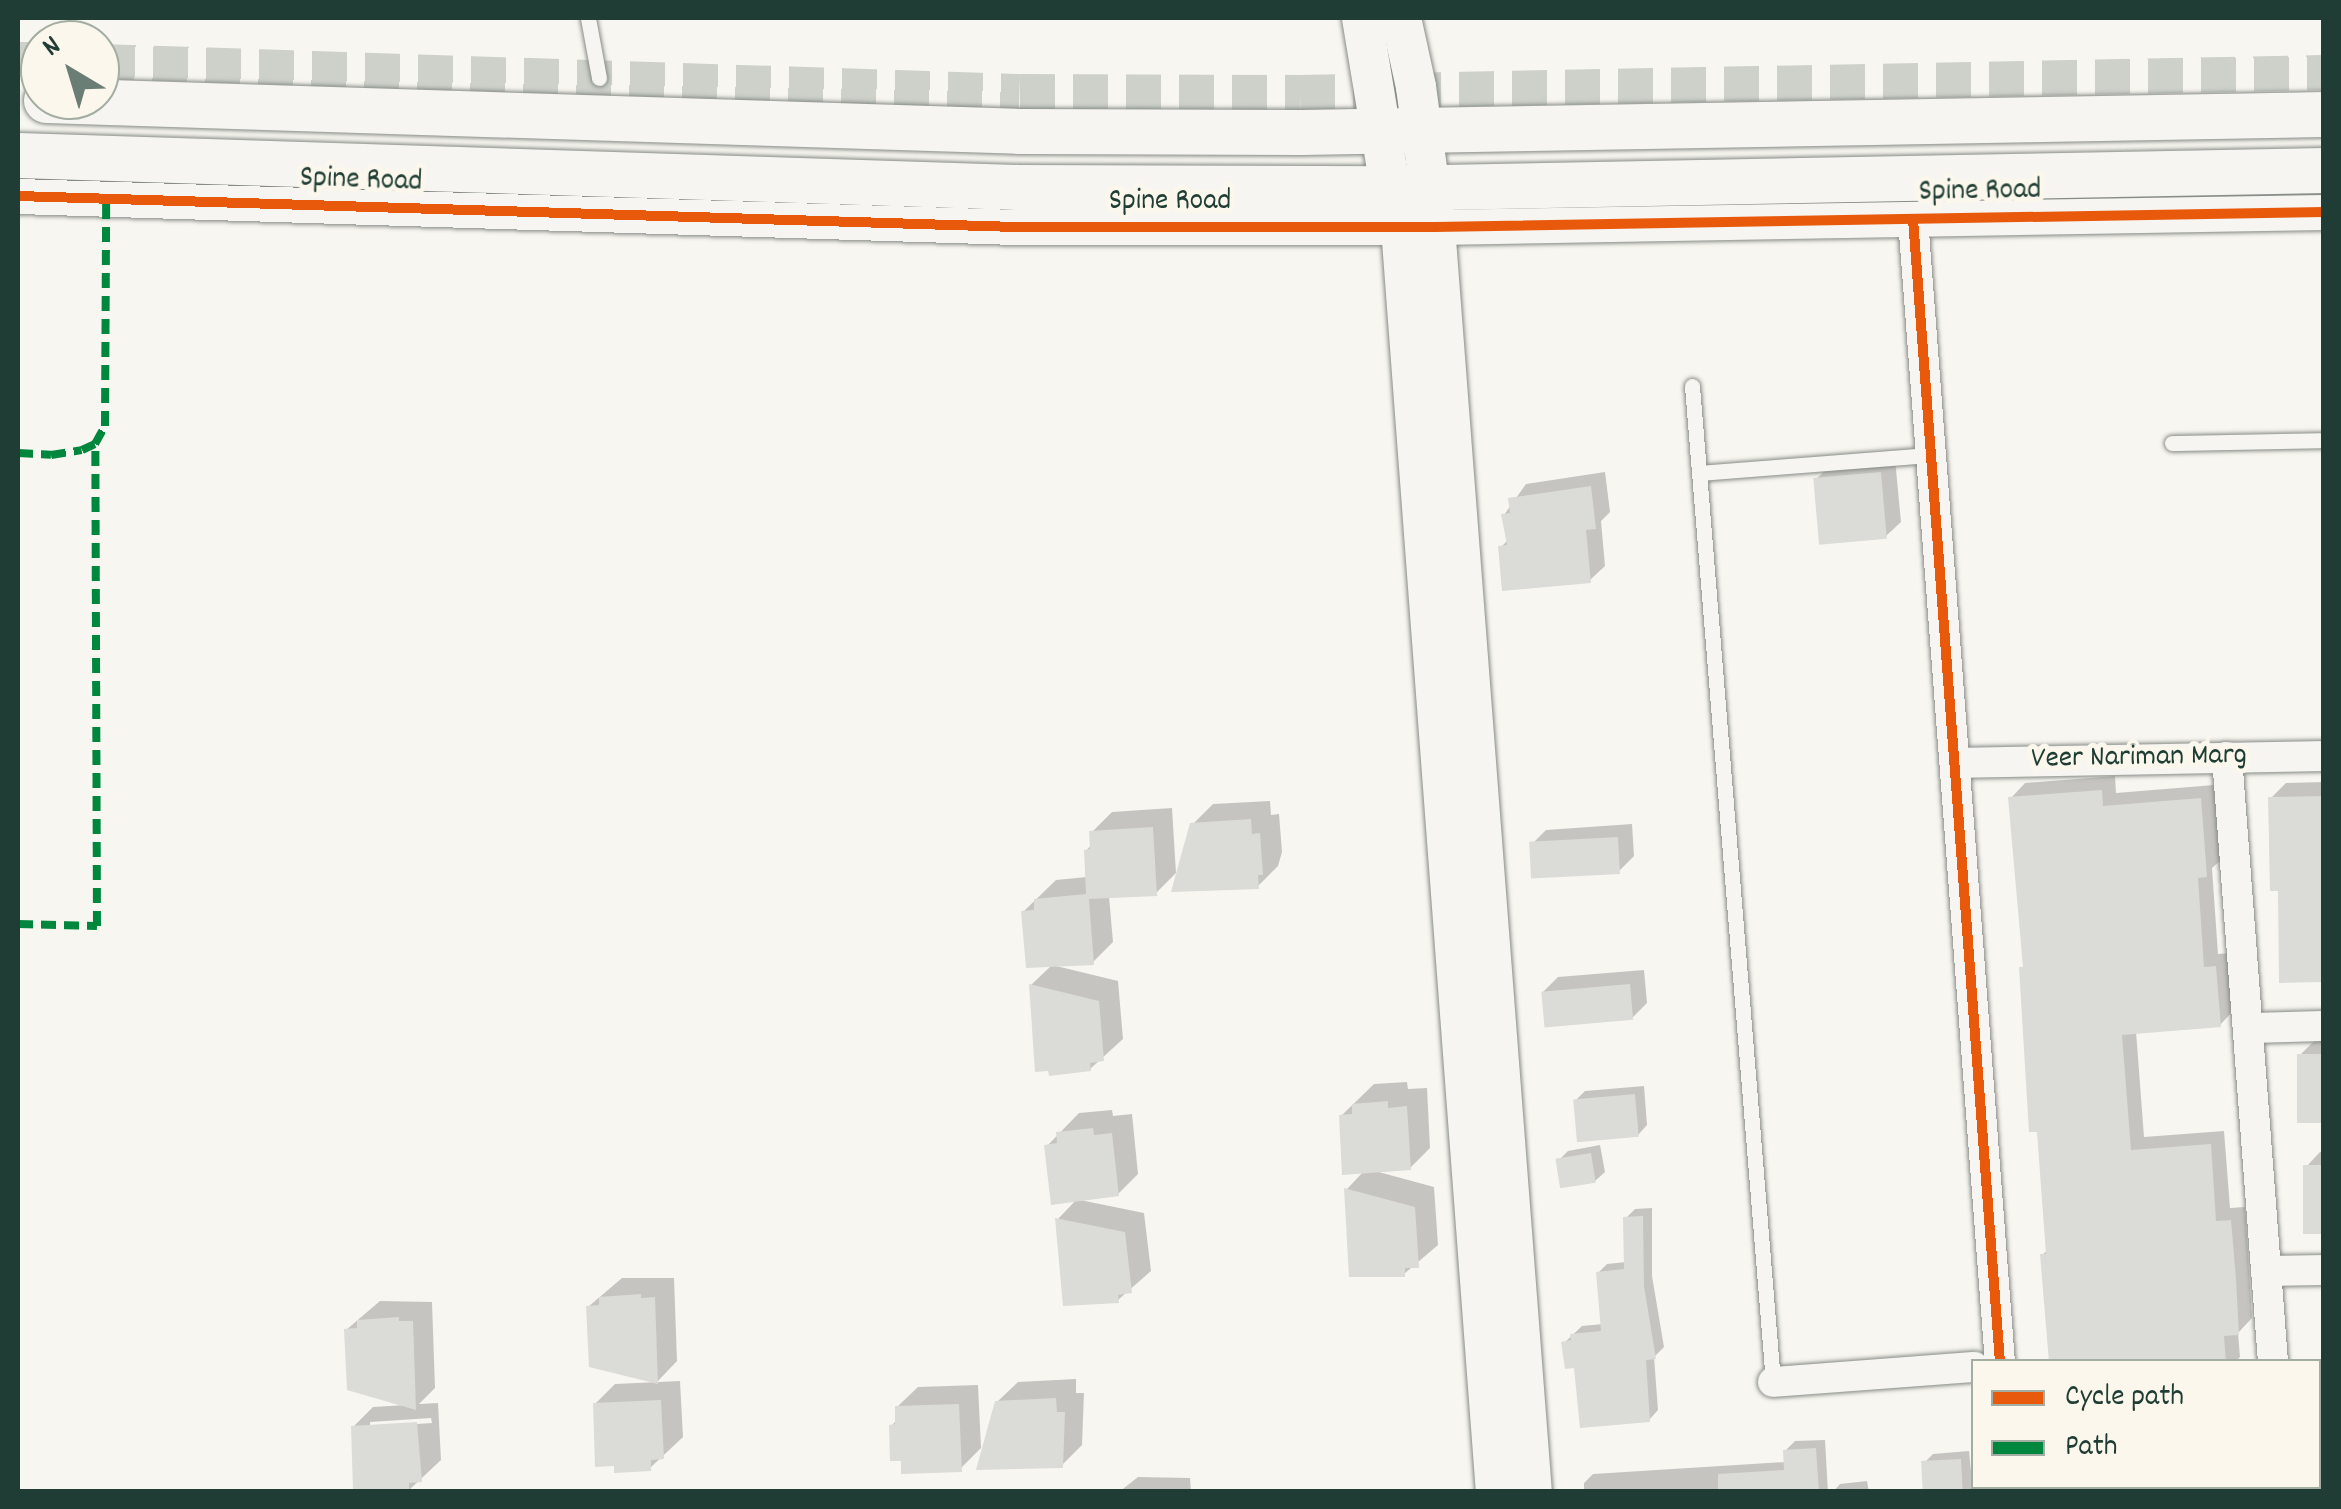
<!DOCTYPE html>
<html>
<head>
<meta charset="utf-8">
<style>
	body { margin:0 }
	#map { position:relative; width:2341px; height:1509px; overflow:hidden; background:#f8f6f0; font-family:Dekko,sans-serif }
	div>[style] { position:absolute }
	.shadow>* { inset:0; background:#0003; transform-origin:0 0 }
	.building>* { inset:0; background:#dbdbd7; transform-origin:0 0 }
	.tertiary-tunnel>* { height:35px; margin-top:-17.5px; transform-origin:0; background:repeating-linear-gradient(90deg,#cdd1ca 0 35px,transparent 0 53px) }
	.roads { filter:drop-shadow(0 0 2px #868b86) drop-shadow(0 0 2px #868b86) }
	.service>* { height:15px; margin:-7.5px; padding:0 7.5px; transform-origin:7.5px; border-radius:7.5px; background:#f6f5f1 }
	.minor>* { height:30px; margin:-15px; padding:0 15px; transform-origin:15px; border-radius:15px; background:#f6f5f1 }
	.tertiary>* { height:35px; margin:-17.5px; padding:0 17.5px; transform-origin:17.5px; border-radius:17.5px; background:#f6f5f1 }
	.secondary>* { height:40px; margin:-20px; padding:0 20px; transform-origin:20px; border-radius:20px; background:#f6f5f1 }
	.primary>* { height:45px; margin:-22.5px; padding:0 22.5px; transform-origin:22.5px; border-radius:22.5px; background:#f6f5f1 }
	.quiet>* { height:8px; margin-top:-4px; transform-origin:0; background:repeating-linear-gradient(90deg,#00873e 0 15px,transparent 0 23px) }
	.cycleway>* { height:10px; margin:-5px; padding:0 5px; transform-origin:5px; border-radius:5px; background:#e8590c }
	span { translate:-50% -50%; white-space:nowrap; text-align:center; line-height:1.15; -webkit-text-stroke:10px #fbf7ec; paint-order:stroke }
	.street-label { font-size:30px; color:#1f3d34 }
	.frame { position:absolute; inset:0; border:20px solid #1f3d34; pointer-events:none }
	.legend { position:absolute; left:1971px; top:1359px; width:350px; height:130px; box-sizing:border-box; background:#fbf7ec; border:2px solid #a3ada2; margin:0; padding:12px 18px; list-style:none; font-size:30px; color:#1f3d34 }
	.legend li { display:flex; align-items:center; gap:20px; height:50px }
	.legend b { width:50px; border:2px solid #a3ada2 }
	.north { position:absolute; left:20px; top:20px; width:100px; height:100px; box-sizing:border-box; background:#fbf7ec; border:2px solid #a3ada2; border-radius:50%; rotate:322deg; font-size:28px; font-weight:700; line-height:40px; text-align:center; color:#1f3d34 }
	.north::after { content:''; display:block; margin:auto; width:35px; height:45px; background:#6b7e76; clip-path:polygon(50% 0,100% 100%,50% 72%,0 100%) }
</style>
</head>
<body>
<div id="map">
	<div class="shadow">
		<div style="clip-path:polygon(1895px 459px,1901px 522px,1886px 536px,1815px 480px,1830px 466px)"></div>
		<div style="clip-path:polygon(1605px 472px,1610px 512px,1601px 521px,1605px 566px,1590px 580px,1501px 547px,1509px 539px,1504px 515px,1526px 484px)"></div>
		<div style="clip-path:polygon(2115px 776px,2116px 793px,2214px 785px,2220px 861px,2212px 868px,2218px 954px,2230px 953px,2234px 1010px,2220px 1025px,2136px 1031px,2144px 1137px,2224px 1131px,2230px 1208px,2245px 1207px,2252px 1318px,2238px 1333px,2240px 1357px,2235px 1362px,2052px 1362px,2042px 1255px,2048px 1250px,2011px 798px,2025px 783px)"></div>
		<div style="clip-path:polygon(2324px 782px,2324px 979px,2280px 888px,2271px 798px,2286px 783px)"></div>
		<div style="clip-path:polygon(1270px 801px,1271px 815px,1279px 814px,1282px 852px,1278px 866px,1258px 886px,1192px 825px,1213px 804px)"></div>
		<div style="clip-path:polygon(1172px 808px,1176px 873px,1156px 893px,1109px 896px,1113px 942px,1093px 962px,1023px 912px,1056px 880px,1087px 877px,1086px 851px,1092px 844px,1092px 832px,1112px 812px)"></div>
		<div style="clip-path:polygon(1632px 824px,1634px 856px,1619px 871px,1531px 845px,1546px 830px)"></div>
		<div style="clip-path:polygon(1052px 965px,1118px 981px,1123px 1039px,1090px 1069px,1031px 985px)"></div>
		<div style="clip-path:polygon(1644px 970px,1647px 1003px,1632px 1018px,1543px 992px,1558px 977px)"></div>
		<div style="clip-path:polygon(2314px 1041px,2324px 1041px,2324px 1120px,2299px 1056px)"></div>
		<div style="clip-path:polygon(1407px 1082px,1408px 1089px,1427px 1088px,1430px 1148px,1410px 1168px,1375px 1171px,1434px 1187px,1438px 1245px,1404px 1274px,1352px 1274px,1347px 1189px,1364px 1171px,1341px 1116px,1374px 1084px)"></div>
		<div style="clip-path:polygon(1644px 1086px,1647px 1125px,1638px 1135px,1575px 1101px,1585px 1091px)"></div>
		<div style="clip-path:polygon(1112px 1110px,1113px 1116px,1132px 1114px,1138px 1174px,1118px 1194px,1080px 1200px,1144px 1213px,1151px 1271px,1118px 1300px,1058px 1219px,1077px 1199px,1047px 1146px,1079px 1113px)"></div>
		<div style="clip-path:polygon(1600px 1145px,1605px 1172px,1595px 1181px,1559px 1160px,1568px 1151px)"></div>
		<div style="clip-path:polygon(2320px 1152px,2324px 1152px,2324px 1225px,2306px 1167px)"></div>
		<div style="clip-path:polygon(1652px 1208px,1652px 1276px,1664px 1347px,1654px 1357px,1658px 1410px,1649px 1420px,1576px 1365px,1564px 1343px,1582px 1326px,1603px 1324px,1598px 1273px,1607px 1264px,1626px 1262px,1626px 1218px,1635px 1209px)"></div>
		<div style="clip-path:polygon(622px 1278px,674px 1278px,677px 1361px,657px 1382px,588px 1307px)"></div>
		<div style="clip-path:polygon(2324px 1288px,2324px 1349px,2321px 1290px)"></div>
		<div style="clip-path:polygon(evenodd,380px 1301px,432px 1302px,435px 1388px,419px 1404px,438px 1403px,441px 1460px,408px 1491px,375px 1492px,353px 1427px,373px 1407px,406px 1405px,346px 1330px,380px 1301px,431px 1418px,432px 1423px,370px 1427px,370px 1422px,431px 1418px)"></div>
		<div style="clip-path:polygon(1076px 1379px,1076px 1393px,1084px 1393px,1082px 1445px,1062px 1465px,997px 1402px,1018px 1382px)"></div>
		<div style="clip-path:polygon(680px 1381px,683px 1437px,650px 1468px,595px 1404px,615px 1384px)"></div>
		<div style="clip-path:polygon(978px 1385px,981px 1448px,961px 1468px,903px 1458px,891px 1426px,898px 1419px,897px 1407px,918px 1387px)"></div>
		<div style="clip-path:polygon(1825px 1440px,1828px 1492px,1584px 1492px,1584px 1483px,1593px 1474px,1786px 1462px,1785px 1451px,1795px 1441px)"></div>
		<div style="clip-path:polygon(1969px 1451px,1973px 1492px,1926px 1492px,1924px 1463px,1933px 1454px)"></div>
		<div style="clip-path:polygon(1138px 1477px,1190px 1478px,1191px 1492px,1119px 1492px)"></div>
		<div style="clip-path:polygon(1867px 1481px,1869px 1492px,1833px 1492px,1840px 1484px)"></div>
		<div style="left:2063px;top:1486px;width:182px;height:6px"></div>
	</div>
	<div class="building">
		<div style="left:1881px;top:472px;width:67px;height:68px;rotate:85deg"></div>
		<div style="clip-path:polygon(1591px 486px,1596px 529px,1586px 530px,1591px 583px,1502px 591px,1498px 546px,1507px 545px,1501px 514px,1510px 513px,1508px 498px)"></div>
		<div style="clip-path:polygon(2102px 790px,2103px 806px,2201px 798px,2207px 877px,2198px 878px,2204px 967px,2216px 966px,2221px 1027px,2122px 1035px,2131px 1150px,2211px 1144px,2216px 1221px,2231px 1220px,2236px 1279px,2239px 1335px,2224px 1336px,2226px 1362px,2049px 1362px,2040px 1254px,2046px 1254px,2037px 1132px,2029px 1132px,2019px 967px,2023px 967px,2008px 797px)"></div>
		<div style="clip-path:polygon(2324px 796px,2324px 982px,2279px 983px,2278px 891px,2270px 891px,2268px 797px)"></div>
		<div style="clip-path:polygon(1251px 819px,1252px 834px,1260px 833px,1263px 875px,1258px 875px,1259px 889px,1171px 892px,1190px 823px)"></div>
		<div style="clip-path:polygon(1153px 827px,1157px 896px,1089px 899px,1094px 965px,1026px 968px,1021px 911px,1034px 910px,1034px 899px,1086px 894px,1084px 850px,1090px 849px,1089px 831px)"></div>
		<div style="left:1618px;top:837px;width:37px;height:89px;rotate:87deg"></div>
		<div style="clip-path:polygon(1029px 984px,1099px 1001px,1104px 1061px,1090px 1063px,1091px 1071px,1049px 1076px,1048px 1071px,1035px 1072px)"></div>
		<div style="left:1630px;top:984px;width:36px;height:89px;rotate:85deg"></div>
		<div style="left:2324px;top:1054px;width:69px;height:27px;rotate:90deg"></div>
		<div style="left:1635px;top:1094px;width:43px;height:62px;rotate:85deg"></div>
		<div style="clip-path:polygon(1388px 1101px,1388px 1108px,1407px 1106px,1411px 1170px,1342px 1175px,1339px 1115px,1352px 1114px,1352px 1104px)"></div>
		<div style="clip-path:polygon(1093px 1128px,1094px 1135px,1112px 1133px,1119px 1196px,1051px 1205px,1044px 1145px,1057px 1143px,1056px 1132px)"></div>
		<div style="left:1591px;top:1153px;width:30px;height:36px;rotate:81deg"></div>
		<div style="left:2324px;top:1165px;width:69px;height:21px;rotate:90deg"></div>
		<div style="clip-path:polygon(1344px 1188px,1415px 1207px,1419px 1268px,1405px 1268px,1405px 1277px,1349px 1277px)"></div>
		<div style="clip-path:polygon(1643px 1216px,1644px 1286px,1656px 1359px,1646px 1360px,1650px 1422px,1580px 1428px,1574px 1368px,1565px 1369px,1561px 1342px,1571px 1340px,1570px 1334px,1601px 1331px,1596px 1272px,1624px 1269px,1623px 1217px)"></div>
		<div style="clip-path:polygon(1055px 1218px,1125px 1232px,1132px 1293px,1118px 1295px,1119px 1303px,1063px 1306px)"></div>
		<div style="clip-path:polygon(641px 1294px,641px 1298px,655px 1297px,658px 1384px,589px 1367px,586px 1306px,599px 1305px,599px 1297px)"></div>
		<div style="clip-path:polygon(399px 1317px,399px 1321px,413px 1321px,416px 1410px,347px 1390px,344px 1329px,357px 1328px,357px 1320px)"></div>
		<div style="clip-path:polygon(1056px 1398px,1057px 1412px,1065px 1412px,1063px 1468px,976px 1470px,995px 1401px)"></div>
		<div style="clip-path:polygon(661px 1400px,664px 1459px,651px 1460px,651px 1471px,614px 1473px,614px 1466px,595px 1467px,593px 1403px)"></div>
		<div style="clip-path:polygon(959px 1404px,962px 1472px,901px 1474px,901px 1461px,890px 1461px,889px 1425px,895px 1424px,895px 1406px)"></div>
		<div style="clip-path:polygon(417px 1422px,422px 1482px,409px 1483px,409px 1492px,353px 1490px,351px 1426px)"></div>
		<div style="clip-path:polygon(1816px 1448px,1819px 1492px,1718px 1492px,1718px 1474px,1784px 1470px,1783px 1450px)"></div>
		<div style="left:1961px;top:1459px;width:33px;height:40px;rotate:87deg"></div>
	</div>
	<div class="tertiary-tunnel">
		<div style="left:18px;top:59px;width:22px"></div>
		<div style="left:100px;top:61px;width:920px;rotate:1.87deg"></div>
		<div style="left:1020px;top:91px;width:280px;rotate:0.2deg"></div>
		<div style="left:1300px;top:92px;width:1024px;rotate:-1.12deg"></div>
	</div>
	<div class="roads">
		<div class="service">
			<div style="left:588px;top:18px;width:61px;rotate:79.6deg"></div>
			<div style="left:1692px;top:386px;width:999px;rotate:85.35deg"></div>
			<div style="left:2172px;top:443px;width:152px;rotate:-1.1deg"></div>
			<div style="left:1700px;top:473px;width:232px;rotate:-4.5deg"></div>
		</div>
		<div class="minor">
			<div style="left:1913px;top:219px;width:1146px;rotate:85.65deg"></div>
			<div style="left:2227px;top:757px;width:607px;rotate:85.65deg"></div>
			<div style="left:1955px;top:763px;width:369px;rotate:-1.1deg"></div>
			<div style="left:2251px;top:1028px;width:73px;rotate:-1.6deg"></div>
			<div style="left:2268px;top:1271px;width:56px;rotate:-1deg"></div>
			<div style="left:1773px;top:1382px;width:202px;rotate:-4.3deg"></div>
			<div style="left:2010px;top:1486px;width:6px;rotate:90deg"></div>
			<div style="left:2281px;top:1486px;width:6px;rotate:90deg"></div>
		</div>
		<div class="tertiary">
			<div style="left:18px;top:196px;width:999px;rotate:1.78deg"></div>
			<div style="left:1017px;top:227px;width:418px"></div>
			<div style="left:1435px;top:227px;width:889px;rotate:-0.97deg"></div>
		</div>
		<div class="secondary">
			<div style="left:1362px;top:18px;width:172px;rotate:80.6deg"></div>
			<div style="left:1390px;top:188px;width:41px;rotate:74.2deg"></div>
			<div style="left:1401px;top:227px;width:1269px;rotate:85.71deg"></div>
			<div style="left:1401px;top:18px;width:71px;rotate:77.7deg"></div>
			<div style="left:1416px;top:87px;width:141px;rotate:82.3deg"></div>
			<div style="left:1435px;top:227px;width:1269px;rotate:85.62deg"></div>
		</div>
		<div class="primary">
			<div style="left:46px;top:100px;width:973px;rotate:1.82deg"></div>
			<div style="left:1019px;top:131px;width:282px;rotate:0.2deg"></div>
			<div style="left:1301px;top:132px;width:1023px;rotate:-1.01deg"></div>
			<div style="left:18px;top:155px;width:1001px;rotate:1.83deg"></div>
			<div style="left:1018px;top:187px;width:372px;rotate:0.2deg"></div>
			<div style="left:1390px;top:188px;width:934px;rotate:-1.1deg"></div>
		</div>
	</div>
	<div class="quiet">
		<div style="left:18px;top:453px;width:33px;rotate:3deg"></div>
		<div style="left:51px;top:455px;width:31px;rotate:-9deg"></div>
		<div style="left:82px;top:450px;width:14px;rotate:-25deg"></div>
		<div style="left:95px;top:444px;width:21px;rotate:-61deg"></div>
		<div style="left:105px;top:426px;width:227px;rotate:-89.7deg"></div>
		<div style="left:18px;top:924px;width:79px;rotate:1.5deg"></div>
		<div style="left:97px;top:926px;width:482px;rotate:-90.2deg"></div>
	</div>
	<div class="cycleway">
		<div style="left:18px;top:196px;width:999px;rotate:1.78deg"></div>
		<div style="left:1017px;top:227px;width:418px"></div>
		<div style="left:1435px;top:227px;width:889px;rotate:-0.97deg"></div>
		<div style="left:1913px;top:219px;width:1146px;rotate:85.65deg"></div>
	</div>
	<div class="street-label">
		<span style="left:361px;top:182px;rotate:2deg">Spine Road</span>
		<span style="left:1980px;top:193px;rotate:-1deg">Spine Road</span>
		<span style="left:1170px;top:203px">Spine Road</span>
		<span style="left:2139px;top:759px;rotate:-1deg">Veer Nariman Marg</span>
	</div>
	<div class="frame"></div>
	<ul class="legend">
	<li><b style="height:12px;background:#e8590c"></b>Cycle path</li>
	<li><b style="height:12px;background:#00873e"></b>Path</li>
	</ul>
	<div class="north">N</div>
</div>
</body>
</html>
